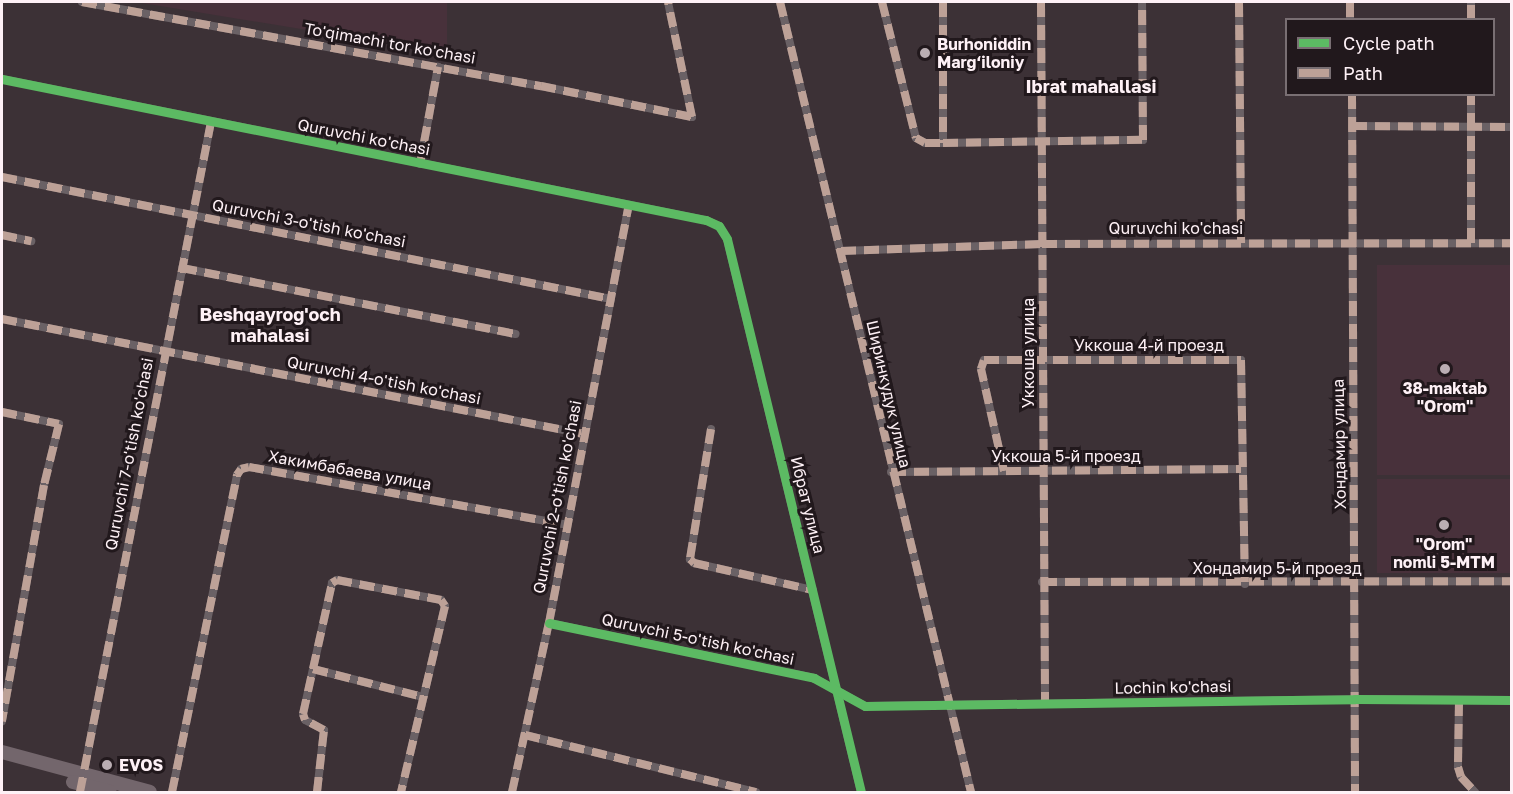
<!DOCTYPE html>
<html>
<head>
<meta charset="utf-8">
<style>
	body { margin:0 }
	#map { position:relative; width:1513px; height:794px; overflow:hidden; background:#3c3136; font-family:"Golos Text",sans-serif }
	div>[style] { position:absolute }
	.built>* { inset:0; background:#48313b; transform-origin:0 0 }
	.street>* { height:8px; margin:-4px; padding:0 4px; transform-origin:4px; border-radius:4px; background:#6a6165 }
	.primary>* { height:14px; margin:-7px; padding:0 7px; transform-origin:7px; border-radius:7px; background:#73666c }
	.quiet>* { height:8px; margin-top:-4px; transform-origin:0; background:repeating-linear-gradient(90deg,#bda197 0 15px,transparent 0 23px) }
	.cycleway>* { height:9px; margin:-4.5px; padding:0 4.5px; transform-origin:4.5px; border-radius:4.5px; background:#5cba63 }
	.dots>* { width:16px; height:16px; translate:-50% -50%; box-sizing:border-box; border:3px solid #21181c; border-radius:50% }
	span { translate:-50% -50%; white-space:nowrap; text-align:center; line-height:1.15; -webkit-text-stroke:6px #21181c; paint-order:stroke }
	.street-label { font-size:16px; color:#fef1f6 }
	.poi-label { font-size:16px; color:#fef1f6; font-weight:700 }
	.left { translate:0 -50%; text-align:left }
	.neighbourhood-label { font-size:18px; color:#fef1f6; font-weight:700 }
	.frame { position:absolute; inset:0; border:3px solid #fef1f6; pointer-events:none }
	.legend { position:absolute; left:1285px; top:18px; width:210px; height:78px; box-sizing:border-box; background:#21181c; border:2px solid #796f73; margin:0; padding:8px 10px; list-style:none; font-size:18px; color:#fef1f6 }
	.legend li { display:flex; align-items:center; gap:12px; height:30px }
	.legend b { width:30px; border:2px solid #796f73 }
</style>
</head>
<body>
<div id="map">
	<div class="built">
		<div style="clip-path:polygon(142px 2px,447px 2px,447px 53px,142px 3px)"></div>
		<div style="left:1511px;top:265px;width:210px;height:134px;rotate:90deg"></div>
		<div style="left:1377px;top:479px;width:134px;height:94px"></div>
	</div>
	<div class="street">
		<div style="left:82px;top:2px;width:467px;rotate:10.4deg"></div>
		<div style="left:541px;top:86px;width:154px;rotate:11.6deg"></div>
		<div style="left:692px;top:117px;width:117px;rotate:-101.8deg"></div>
		<div style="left:780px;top:2px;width:813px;rotate:76.41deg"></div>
		<div style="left:882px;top:2px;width:140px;rotate:76deg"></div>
		<div style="left:916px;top:138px;width:10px;rotate:29deg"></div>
		<div style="left:925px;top:143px;width:18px"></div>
		<div style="left:943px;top:143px;width:200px;rotate:-0.9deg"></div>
		<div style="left:1143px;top:140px;width:138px;rotate:-90.4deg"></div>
		<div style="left:943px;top:2px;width:141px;rotate:90deg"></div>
		<div style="left:1041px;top:2px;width:702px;rotate:89.67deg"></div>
		<div style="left:1239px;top:2px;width:241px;rotate:89.5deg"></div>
		<div style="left:1350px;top:2px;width:18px;rotate:90deg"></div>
		<div style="left:1471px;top:20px;width:18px;rotate:-90deg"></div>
		<div style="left:2px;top:79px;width:718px;rotate:11.33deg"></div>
		<div style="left:706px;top:220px;width:14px;rotate:25deg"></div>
		<div style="left:719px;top:226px;width:15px;rotate:58deg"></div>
		<div style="left:727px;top:239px;width:569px;rotate:76.38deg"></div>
		<div style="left:1352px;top:94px;width:698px;rotate:89.75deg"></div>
		<div style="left:1352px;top:126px;width:160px;rotate:0.4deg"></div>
		<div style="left:420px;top:164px;width:99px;rotate:-79.5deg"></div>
		<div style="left:2px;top:177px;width:621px;rotate:11.33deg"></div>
		<div style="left:2px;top:235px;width:30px;rotate:12deg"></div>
		<div style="left:1471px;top:243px;width:149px;rotate:-90deg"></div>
		<div style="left:841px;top:251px;width:201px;rotate:-2deg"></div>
		<div style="left:1042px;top:244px;width:470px;rotate:-0.1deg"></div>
		<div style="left:182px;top:268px;width:340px;rotate:11.2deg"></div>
		<div style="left:2px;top:319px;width:593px;rotate:11.18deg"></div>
		<div style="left:2px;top:412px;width:58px;rotate:11.9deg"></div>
		<div style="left:59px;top:424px;width:63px;rotate:103.8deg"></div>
		<div style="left:44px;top:485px;width:240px;rotate:100.1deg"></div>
		<div style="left:711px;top:429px;width:132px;rotate:99.2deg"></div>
		<div style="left:690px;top:559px;width:6px;rotate:45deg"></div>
		<div style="left:694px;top:563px;width:122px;rotate:12.8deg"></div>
		<div style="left:1004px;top:471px;width:105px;rotate:-102.7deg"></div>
		<div style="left:981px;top:369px;width:9px;rotate:-72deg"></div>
		<div style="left:984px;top:360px;width:257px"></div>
		<div style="left:1241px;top:360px;width:224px;rotate:89deg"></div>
		<div style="left:891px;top:472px;width:350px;rotate:-0.5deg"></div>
		<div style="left:1042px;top:582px;width:470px;rotate:-0.1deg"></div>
		<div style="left:549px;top:623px;width:271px;rotate:11.7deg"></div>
		<div style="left:814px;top:678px;width:58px;rotate:28.8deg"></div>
		<div style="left:865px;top:706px;width:490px;rotate:-0.8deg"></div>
		<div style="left:1355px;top:699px;width:157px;rotate:0.4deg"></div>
		<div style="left:313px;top:669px;width:114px;rotate:14.3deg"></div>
		<div style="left:1459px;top:701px;width:66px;rotate:90.9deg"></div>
		<div style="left:1458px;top:767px;width:10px;rotate:73deg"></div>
		<div style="left:1461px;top:777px;width:21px;rotate:47deg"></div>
		<div style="left:525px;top:735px;width:238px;rotate:13.9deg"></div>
		<div style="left:80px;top:792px;width:683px;rotate:-78.94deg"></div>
		<div style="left:172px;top:792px;width:324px;rotate:-78.4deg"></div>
		<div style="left:237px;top:475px;width:7px;rotate:-56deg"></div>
		<div style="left:241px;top:469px;width:8px;rotate:-14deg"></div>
		<div style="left:249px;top:467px;width:323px;rotate:10.3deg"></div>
		<div style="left:317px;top:792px;width:62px;rotate:-83.6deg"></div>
		<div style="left:324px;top:730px;width:21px;rotate:-152deg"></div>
		<div style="left:305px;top:720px;width:6px;rotate:-108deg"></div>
		<div style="left:303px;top:714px;width:134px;rotate:-77.5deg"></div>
		<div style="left:332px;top:583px;width:6px;rotate:-31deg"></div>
		<div style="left:337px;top:580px;width:106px;rotate:10.9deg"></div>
		<div style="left:441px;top:600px;width:7px;rotate:56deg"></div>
		<div style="left:445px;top:606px;width:191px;rotate:103.3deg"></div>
		<div style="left:512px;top:792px;width:173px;rotate:-77.7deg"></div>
		<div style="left:549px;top:623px;width:423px;rotate:-79.2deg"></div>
	</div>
	<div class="primary">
		<div style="left:2px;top:752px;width:153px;rotate:15.1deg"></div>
		<div style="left:73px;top:782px;width:38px;rotate:15deg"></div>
	</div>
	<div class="quiet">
		<div style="left:82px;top:2px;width:467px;rotate:10.4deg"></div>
		<div style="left:541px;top:86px;width:154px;rotate:11.6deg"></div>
		<div style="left:692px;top:117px;width:117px;rotate:-101.8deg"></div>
		<div style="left:780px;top:2px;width:813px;rotate:76.41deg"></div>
		<div style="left:882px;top:2px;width:140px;rotate:76deg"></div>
		<div style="left:916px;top:138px;width:10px;rotate:29deg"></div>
		<div style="left:925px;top:143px;width:18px"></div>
		<div style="left:943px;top:143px;width:200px;rotate:-0.9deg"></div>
		<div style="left:1143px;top:140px;width:138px;rotate:-90.4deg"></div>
		<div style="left:943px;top:2px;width:141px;rotate:90deg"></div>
		<div style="left:1041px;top:2px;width:702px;rotate:89.67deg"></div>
		<div style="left:1239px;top:2px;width:241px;rotate:89.5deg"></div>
		<div style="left:1350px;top:2px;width:18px;rotate:90deg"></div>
		<div style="left:1471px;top:20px;width:18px;rotate:-90deg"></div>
		<div style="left:1352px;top:94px;width:698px;rotate:89.75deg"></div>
		<div style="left:1352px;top:126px;width:160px;rotate:0.4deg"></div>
		<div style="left:420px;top:164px;width:99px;rotate:-79.5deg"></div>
		<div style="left:2px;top:177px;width:621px;rotate:11.33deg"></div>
		<div style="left:2px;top:235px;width:30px;rotate:12deg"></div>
		<div style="left:1471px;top:243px;width:149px;rotate:-90deg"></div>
		<div style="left:841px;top:251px;width:201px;rotate:-2deg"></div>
		<div style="left:1042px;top:244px;width:470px;rotate:-0.1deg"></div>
		<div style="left:182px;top:268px;width:340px;rotate:11.2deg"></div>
		<div style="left:2px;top:319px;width:593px;rotate:11.18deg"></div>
		<div style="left:2px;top:412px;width:58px;rotate:11.9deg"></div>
		<div style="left:59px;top:424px;width:63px;rotate:103.8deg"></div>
		<div style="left:44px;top:485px;width:240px;rotate:100.1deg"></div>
		<div style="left:711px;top:429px;width:132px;rotate:99.2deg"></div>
		<div style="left:690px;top:559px;width:6px;rotate:45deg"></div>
		<div style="left:694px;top:563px;width:122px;rotate:12.8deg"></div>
		<div style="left:1004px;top:471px;width:105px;rotate:-102.7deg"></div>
		<div style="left:981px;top:369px;width:9px;rotate:-72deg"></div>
		<div style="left:984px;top:360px;width:257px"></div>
		<div style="left:1241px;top:360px;width:224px;rotate:89deg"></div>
		<div style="left:891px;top:472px;width:350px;rotate:-0.5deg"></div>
		<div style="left:1042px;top:582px;width:470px;rotate:-0.1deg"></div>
		<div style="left:313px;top:669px;width:114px;rotate:14.3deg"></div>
		<div style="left:1459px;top:701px;width:66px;rotate:90.9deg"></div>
		<div style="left:1458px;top:767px;width:10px;rotate:73deg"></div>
		<div style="left:1461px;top:777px;width:21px;rotate:47deg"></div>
		<div style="left:525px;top:735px;width:238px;rotate:13.9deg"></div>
		<div style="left:80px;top:792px;width:683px;rotate:-78.94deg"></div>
		<div style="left:172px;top:792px;width:324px;rotate:-78.4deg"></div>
		<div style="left:237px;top:475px;width:7px;rotate:-56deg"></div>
		<div style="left:241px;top:469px;width:8px;rotate:-14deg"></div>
		<div style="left:249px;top:467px;width:323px;rotate:10.3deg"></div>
		<div style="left:317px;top:792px;width:62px;rotate:-83.6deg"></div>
		<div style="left:324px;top:730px;width:21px;rotate:-152deg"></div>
		<div style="left:305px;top:720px;width:6px;rotate:-108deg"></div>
		<div style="left:303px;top:714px;width:134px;rotate:-77.5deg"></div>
		<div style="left:332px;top:583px;width:6px;rotate:-31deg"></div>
		<div style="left:337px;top:580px;width:106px;rotate:10.9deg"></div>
		<div style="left:441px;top:600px;width:7px;rotate:56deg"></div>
		<div style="left:445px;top:606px;width:191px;rotate:103.3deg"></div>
		<div style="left:512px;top:792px;width:173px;rotate:-77.7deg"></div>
		<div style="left:549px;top:623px;width:423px;rotate:-79.2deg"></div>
	</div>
	<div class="cycleway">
		<div style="left:2px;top:79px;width:718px;rotate:11.33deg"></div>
		<div style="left:706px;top:220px;width:14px;rotate:25deg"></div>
		<div style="left:719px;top:226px;width:15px;rotate:58deg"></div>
		<div style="left:727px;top:239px;width:569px;rotate:76.38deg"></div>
		<div style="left:549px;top:623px;width:271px;rotate:11.7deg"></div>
		<div style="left:814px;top:678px;width:58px;rotate:28.8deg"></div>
		<div style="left:865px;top:706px;width:490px;rotate:-0.8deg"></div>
		<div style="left:1355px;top:699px;width:157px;rotate:0.4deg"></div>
	</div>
	<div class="dots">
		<div style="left:925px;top:53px;background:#baaeb3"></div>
		<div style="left:1445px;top:369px;background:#baaeb3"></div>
		<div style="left:1444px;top:525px;background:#baaeb3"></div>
		<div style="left:107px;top:765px;background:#baaeb3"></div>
	</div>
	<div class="street-label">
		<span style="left:390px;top:43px;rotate:10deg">To'qimachi tor ko'chasi</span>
		<span style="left:364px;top:137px;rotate:11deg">Quruvchi ko'chasi</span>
		<span style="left:309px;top:223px;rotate:11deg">Quruvchi 3-o'tish ko'chasi</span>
		<span style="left:1176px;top:228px">Quruvchi ko'chasi</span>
		<span style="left:1149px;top:345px">Уккоша 4-й проезд</span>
		<span style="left:1028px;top:353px;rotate:-90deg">Уккоша улица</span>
		<span style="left:384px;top:380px;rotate:11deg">Quruvchi 4-o'tish ko'chasi</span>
		<span style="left:889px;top:394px;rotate:77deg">Ширинкудук улица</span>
		<span style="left:1339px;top:444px;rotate:-91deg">Хондамир улица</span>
		<span style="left:129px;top:454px;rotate:-79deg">Quruvchi 7-o'tish ko'chasi</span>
		<span style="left:1066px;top:456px">Уккоша 5-й проезд</span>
		<span style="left:350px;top:470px;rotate:10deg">Хакимбабаева улица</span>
		<span style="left:557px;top:497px;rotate:-79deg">Quruvchi 2-o'tish ko'chasi</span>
		<span style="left:808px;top:505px;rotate:76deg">Ибрат улица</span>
		<span style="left:1277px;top:568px">Хондамир 5-й проезд</span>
		<span style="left:698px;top:639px;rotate:12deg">Quruvchi 5-o'tish ko'chasi</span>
		<span style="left:1173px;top:687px;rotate:-1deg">Lochin ko'chasi</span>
	</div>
	<div class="poi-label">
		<span class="left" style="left:937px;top:53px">Burhoniddin<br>Marg‘iloniy</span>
		<span style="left:1445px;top:397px">38-maktab<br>"Orom"</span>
		<span style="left:1444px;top:553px">"Orom"<br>nomli 5-MTM</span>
		<span class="left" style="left:119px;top:765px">EVOS</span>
	</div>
	<div class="neighbourhood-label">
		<span style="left:1091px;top:86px">Ibrat mahallasi</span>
		<span style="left:270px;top:325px">Beshqayrog'och<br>mahalasi</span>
	</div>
	<div class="frame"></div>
	<ul class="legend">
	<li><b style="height:8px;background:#5cba63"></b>Cycle path</li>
	<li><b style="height:8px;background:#bda197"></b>Path</li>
	</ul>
</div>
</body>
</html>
